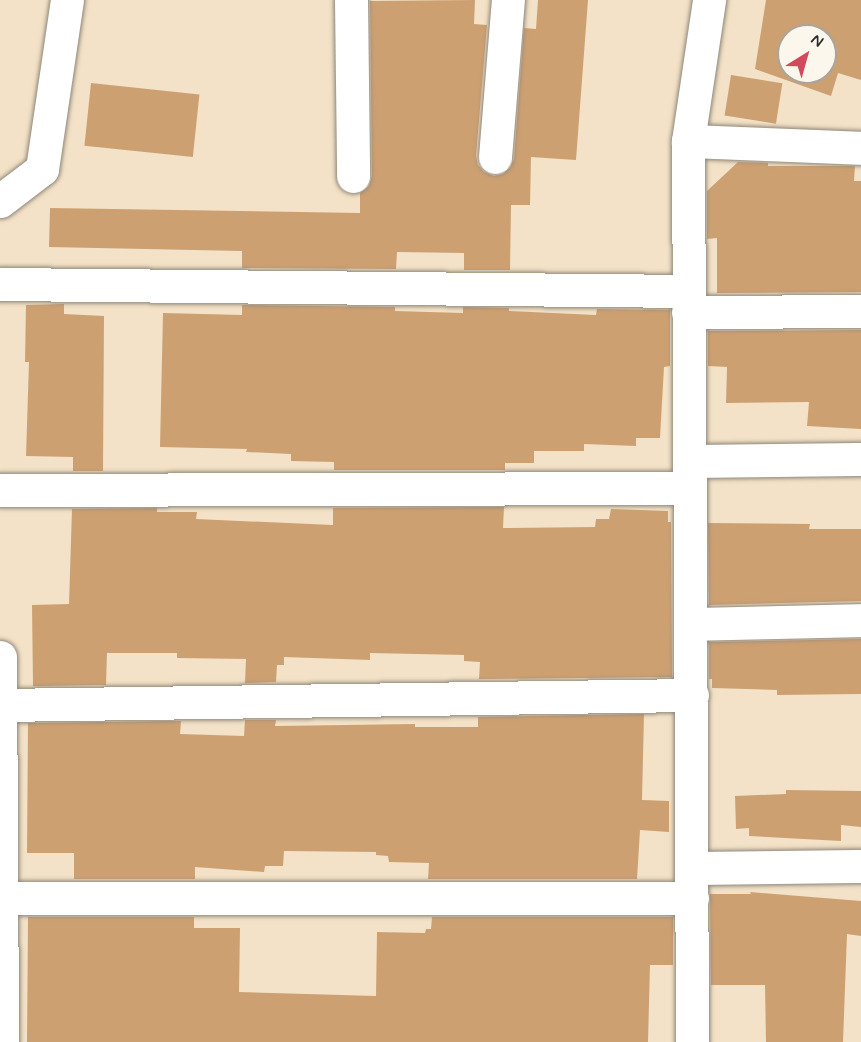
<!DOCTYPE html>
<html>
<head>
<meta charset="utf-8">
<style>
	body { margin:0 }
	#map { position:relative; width:861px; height:1042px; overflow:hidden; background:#f3e2c7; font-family:Mynerve,sans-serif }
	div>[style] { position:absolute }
	.building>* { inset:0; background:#cda072; transform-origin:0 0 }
	.roads { filter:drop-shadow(0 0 2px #8f8679) drop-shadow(0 0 2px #8f8679) }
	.minor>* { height:33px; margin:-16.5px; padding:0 16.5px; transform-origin:16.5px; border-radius:16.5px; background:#fff }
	span { translate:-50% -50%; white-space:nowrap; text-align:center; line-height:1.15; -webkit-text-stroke:4.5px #fbf7ec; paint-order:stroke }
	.north { position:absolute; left:777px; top:24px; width:60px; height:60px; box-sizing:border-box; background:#fbf7ec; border:2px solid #a8a59f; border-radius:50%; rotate:37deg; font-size:16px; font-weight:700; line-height:24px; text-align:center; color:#2b2b2b }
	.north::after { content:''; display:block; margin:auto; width:21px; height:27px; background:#d1495b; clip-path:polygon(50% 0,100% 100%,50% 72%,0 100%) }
</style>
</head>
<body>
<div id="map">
	<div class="building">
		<div style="clip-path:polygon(475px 0,474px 24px,487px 25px,476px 156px,478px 165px,484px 172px,494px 176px,503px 174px,510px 168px,514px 159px,524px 28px,536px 29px,538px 0,588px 0,576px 160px,531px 157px,530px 205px,511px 205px,510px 270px,464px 270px,464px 253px,397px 252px,396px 269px,242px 268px,242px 251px,49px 247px,50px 208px,360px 213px,360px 193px,369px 186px,372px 176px,370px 1px)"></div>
		<div style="clip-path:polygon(evenodd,766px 0,861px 0,861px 80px,838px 73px,831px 96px,755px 69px,766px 0,789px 36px,825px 36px,825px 72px,789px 72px,789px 36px)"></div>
		<div style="left:731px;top:75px;width:52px;height:41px;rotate:9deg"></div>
		<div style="left:91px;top:83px;width:109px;height:63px;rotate:6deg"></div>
		<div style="clip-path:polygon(738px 162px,768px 163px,768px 166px,855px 166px,854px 181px,861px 181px,861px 292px,717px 293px,717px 238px,707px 239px,707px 191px)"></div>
		<div style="clip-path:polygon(64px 304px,64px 314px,104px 316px,103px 471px,73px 471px,73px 457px,26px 456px,29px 362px,25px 362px,26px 305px)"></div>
		<div style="clip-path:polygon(242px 305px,395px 307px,395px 311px,463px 313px,463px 307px,509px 308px,509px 311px,596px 315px,597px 309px,670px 310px,670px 366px,664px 367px,660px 438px,636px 438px,636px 446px,584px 444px,584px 451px,534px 451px,534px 463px,505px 463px,505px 470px,334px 470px,334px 462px,291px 461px,291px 454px,246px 452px,247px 449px,160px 447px,163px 313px,242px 315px)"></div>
		<div style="clip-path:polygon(861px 330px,861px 429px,807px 426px,809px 402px,726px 403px,727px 367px,708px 366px,708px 331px)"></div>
		<div style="clip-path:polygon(504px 507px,503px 528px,595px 527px,596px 519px,609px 519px,611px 509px,668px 511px,668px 522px,671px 522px,672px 677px,479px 679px,480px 662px,464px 661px,464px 655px,370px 653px,370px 660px,284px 657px,284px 665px,277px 665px,276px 682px,245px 683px,246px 659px,177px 658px,177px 653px,107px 653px,106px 685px,33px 686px,32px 605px,69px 604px,72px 509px,157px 508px,157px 512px,197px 512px,196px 519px,333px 525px,333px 508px)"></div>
		<div style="clip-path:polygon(708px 523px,810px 524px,809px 529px,861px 529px,861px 601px,709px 605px)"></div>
		<div style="clip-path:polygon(861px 639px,861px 694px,777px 695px,777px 690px,712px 688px,712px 679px,709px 679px,709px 642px)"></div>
		<div style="clip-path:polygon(644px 714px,642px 800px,669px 801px,669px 832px,640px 830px,637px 879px,428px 879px,429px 863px,389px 862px,388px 856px,376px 855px,376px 852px,284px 851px,283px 866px,265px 866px,264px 872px,195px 867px,195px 879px,74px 879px,74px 853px,27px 853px,28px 723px,181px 721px,180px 734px,244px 736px,245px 720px,276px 720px,275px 726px,415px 724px,415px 727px,478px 727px,478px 717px)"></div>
		<div style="clip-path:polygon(786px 790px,861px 791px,861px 827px,841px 825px,841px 841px,749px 836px,749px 828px,736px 829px,735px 796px,786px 794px)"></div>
		<div style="clip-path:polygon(750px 892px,861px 901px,861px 936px,847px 934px,843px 1042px,766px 1042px,765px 985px,711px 985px,710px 894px,751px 894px)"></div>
		<div style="clip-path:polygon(28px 917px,194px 917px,194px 928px,240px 928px,239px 992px,376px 996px,377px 932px,425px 933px,426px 929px,431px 929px,432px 917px,673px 917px,673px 965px,650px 965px,648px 1042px,27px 1042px)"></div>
	</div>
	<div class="roads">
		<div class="minor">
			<div style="left:351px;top:0;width:176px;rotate:89.3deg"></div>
			<div style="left:688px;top:141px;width:173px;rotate:2.3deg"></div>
			<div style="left:495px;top:157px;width:158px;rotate:-85.3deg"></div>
			<div style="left:0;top:201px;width:53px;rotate:-37.3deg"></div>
			<div style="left:42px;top:169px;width:171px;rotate:-81.6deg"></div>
			<div style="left:0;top:284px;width:687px;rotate:0.58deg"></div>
			<div style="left:688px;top:312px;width:173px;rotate:-0.3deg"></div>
			<div style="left:689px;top:461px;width:172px;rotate:-0.7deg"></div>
			<div style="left:0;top:490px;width:690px;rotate:-0.17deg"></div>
			<div style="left:691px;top:624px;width:170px;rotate:-1.3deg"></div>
			<div style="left:0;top:657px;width:385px;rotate:89.7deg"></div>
			<div style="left:1px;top:705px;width:691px;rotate:-0.83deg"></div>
			<div style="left:692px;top:868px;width:169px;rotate:-0.7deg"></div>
			<div style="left:0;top:898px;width:692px"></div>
			<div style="left:692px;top:1042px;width:901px;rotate:-90.25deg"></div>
			<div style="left:688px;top:141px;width:143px;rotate:-81.5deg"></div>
		</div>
	</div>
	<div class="north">N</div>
</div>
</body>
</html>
